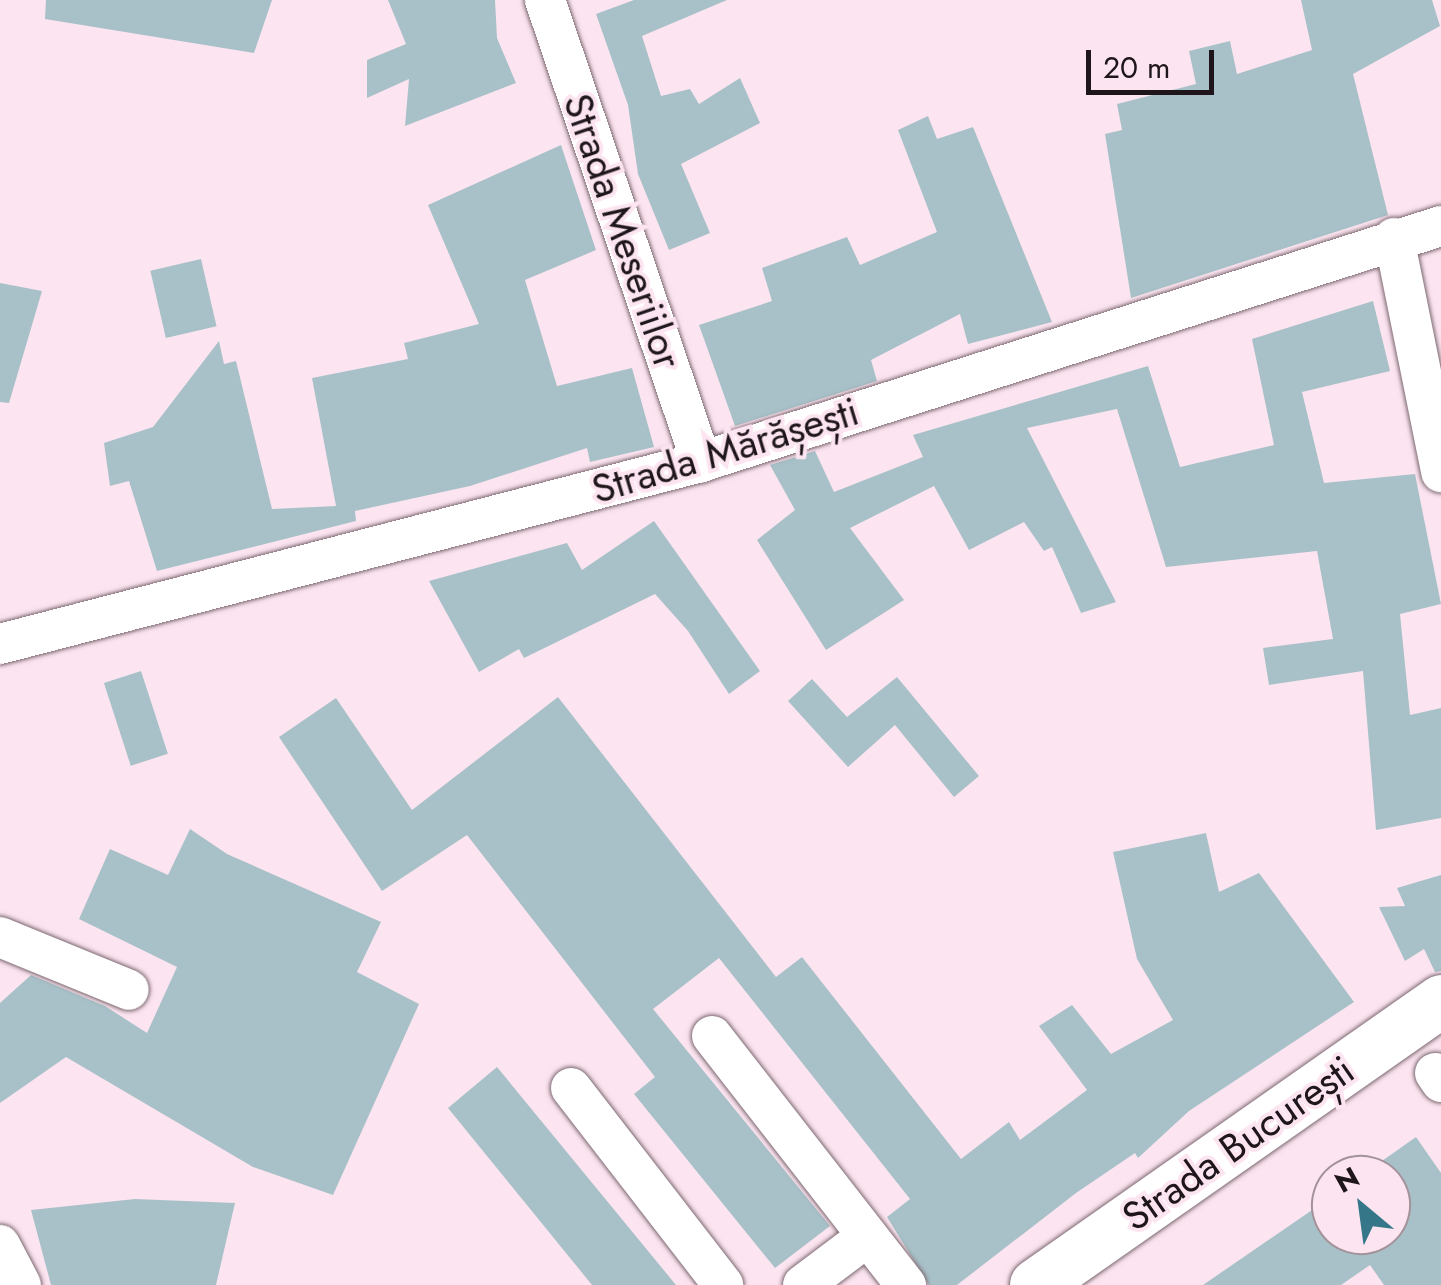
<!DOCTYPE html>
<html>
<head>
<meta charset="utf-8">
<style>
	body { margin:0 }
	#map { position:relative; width:1441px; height:1285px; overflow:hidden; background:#fce5f0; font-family:Jost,sans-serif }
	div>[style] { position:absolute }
	.building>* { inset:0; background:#a8c1c8; transform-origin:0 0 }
	.roads { filter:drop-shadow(0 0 2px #7c6871) drop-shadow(0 0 2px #7c6871) }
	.minor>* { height:40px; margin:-20px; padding:0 20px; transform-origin:20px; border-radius:20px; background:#fff }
	.major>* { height:52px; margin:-26px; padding:0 26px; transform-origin:26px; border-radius:26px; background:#fff }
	span { translate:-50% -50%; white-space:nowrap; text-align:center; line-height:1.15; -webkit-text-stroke:8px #fce5f0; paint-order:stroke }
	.street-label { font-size:40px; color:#1e161a }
	.north { position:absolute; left:1311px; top:1155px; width:100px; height:100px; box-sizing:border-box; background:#fce5f0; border:2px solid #a3929a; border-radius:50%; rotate:331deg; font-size:28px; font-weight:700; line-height:40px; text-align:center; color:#1e161a }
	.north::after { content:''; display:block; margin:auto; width:35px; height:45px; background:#357789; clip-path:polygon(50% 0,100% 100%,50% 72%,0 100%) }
	.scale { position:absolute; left:1086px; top:50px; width:128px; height:45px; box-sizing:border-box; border:5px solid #1e161a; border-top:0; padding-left:12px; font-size:30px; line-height:35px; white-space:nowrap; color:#1e161a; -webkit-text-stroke:8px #fce5f0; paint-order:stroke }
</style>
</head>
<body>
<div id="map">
	<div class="building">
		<div style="clip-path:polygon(46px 0,272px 0,254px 53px,45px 19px)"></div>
		<div style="clip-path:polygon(388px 0,495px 0,497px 38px,516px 83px,405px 126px,409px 79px,367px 98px,367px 60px,406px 44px)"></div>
		<div style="clip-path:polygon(634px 0,727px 0,642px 36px,661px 96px,690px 89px,699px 104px,740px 78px,760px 123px,681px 164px,710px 233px,669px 250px,638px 174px,628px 105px,596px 14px)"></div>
		<div style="clip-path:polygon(1301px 0,1432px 0,1440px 26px,1353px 74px,1388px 215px,1131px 298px,1105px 134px,1122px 130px,1117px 104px,1196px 84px,1189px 51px,1230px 41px,1237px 74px,1312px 50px)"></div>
		<div style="clip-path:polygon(928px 116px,937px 139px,973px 127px,1052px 322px,968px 344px,960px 314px,871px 360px,877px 381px,735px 426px,699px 325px,772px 301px,762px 268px,847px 237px,860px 265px,937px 232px,898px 130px)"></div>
		<div style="clip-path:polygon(561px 145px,596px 250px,525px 280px,557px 386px,632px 368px,654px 447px,590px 462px,587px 448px,470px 486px,355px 511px,356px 521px,157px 571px,129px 481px,110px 486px,104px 443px,153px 427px,219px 341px,224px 364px,236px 361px,272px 509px,336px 506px,312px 378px,408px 359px,404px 343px,479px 324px,428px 205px)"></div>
		<div style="left:201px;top:259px;width:69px;height:52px;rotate:77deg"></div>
		<div style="clip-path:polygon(0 283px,42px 291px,9px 403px,0 402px)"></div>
		<div style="clip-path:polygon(1373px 301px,1390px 371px,1302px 392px,1324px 483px,1415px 474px,1441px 604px,1400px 614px,1410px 715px,1441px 708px,1441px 818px,1376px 830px,1363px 671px,1269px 685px,1263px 648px,1333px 639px,1317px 551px,1166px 567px,1117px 409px,1027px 428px,1116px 602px,1081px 613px,1052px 547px,1044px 551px,1024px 522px,969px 550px,934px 486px,850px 528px,904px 600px,826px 650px,757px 540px,795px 510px,770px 465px,815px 451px,834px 492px,923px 457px,913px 435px,1148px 366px,1180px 467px,1274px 445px,1252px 339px)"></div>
		<div style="clip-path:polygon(654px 521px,760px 671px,729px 694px,688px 631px,655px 594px,524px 658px,519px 649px,479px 672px,429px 581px,567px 543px,582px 570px)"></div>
		<div style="left:141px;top:671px;width:87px;height:39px;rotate:72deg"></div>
		<div style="clip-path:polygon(897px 677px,979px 776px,954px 797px,895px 725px,848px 767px,788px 701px,812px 679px,847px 717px)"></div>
		<div style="clip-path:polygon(558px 697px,776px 977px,802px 957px,961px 1159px,1009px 1122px,1020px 1140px,1087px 1090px,1039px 1026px,1072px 1005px,1111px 1054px,1173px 1020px,1137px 959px,1113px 852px,1206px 833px,1219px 892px,1259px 873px,1354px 1002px,1189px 1111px,1138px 1158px,1135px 1153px,1076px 1193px,957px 1285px,929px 1285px,887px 1217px,910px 1199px,719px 958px,653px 1009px,830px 1226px,775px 1268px,634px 1094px,655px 1077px,467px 835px,382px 891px,279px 737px,336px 698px,412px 810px)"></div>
		<div style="clip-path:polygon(190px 829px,227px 854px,381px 922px,357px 972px,419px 1004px,333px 1195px,253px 1167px,66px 1057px,0 1103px,0 1003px,31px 975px,105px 1006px,147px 1033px,177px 967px,79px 919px,110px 849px,168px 875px)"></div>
		<div style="clip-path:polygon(1441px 875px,1441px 971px,1435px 972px,1424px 949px,1405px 961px,1379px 907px,1405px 906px,1397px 888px)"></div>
		<div style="clip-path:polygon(497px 1067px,676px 1285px,592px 1285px,448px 1108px)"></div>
		<div style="clip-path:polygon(1416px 1137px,1441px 1173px,1441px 1285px,1384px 1285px,1370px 1265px,1341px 1285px,1203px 1285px,1331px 1197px,1331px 1235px,1391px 1235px,1391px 1175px,1362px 1175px)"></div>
		<div style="clip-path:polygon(135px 1199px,235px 1203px,216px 1285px,51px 1285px,31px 1210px)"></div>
	</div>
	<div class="roads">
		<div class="minor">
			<div style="left:545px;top:0;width:488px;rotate:71.3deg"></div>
			<div style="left:1394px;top:238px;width:239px;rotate:78.6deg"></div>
			<div style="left:0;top:644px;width:724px;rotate:-14.55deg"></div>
			<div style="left:701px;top:462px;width:777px;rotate:-17.69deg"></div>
			<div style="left:0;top:937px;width:139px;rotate:22.3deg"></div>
			<div style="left:712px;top:1036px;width:316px;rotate:52.1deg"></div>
			<div style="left:1435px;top:1073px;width:11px;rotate:56deg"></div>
			<div style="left:571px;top:1088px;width:249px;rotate:52.3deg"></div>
			<div style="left:0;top:1245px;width:45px;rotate:62.3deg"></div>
			<div style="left:803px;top:1285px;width:81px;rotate:-37deg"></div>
		</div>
		<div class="major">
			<div style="left:1036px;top:1285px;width:495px;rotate:-35deg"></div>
		</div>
	</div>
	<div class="street-label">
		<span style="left:623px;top:231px;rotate:71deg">Strada Meseriilor</span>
		<span style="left:725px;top:450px;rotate:-17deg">Strada Mărășești</span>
		<span style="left:1238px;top:1143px;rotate:-35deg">Strada București</span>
	</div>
	<div class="north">N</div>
	<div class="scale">20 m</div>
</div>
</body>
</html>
